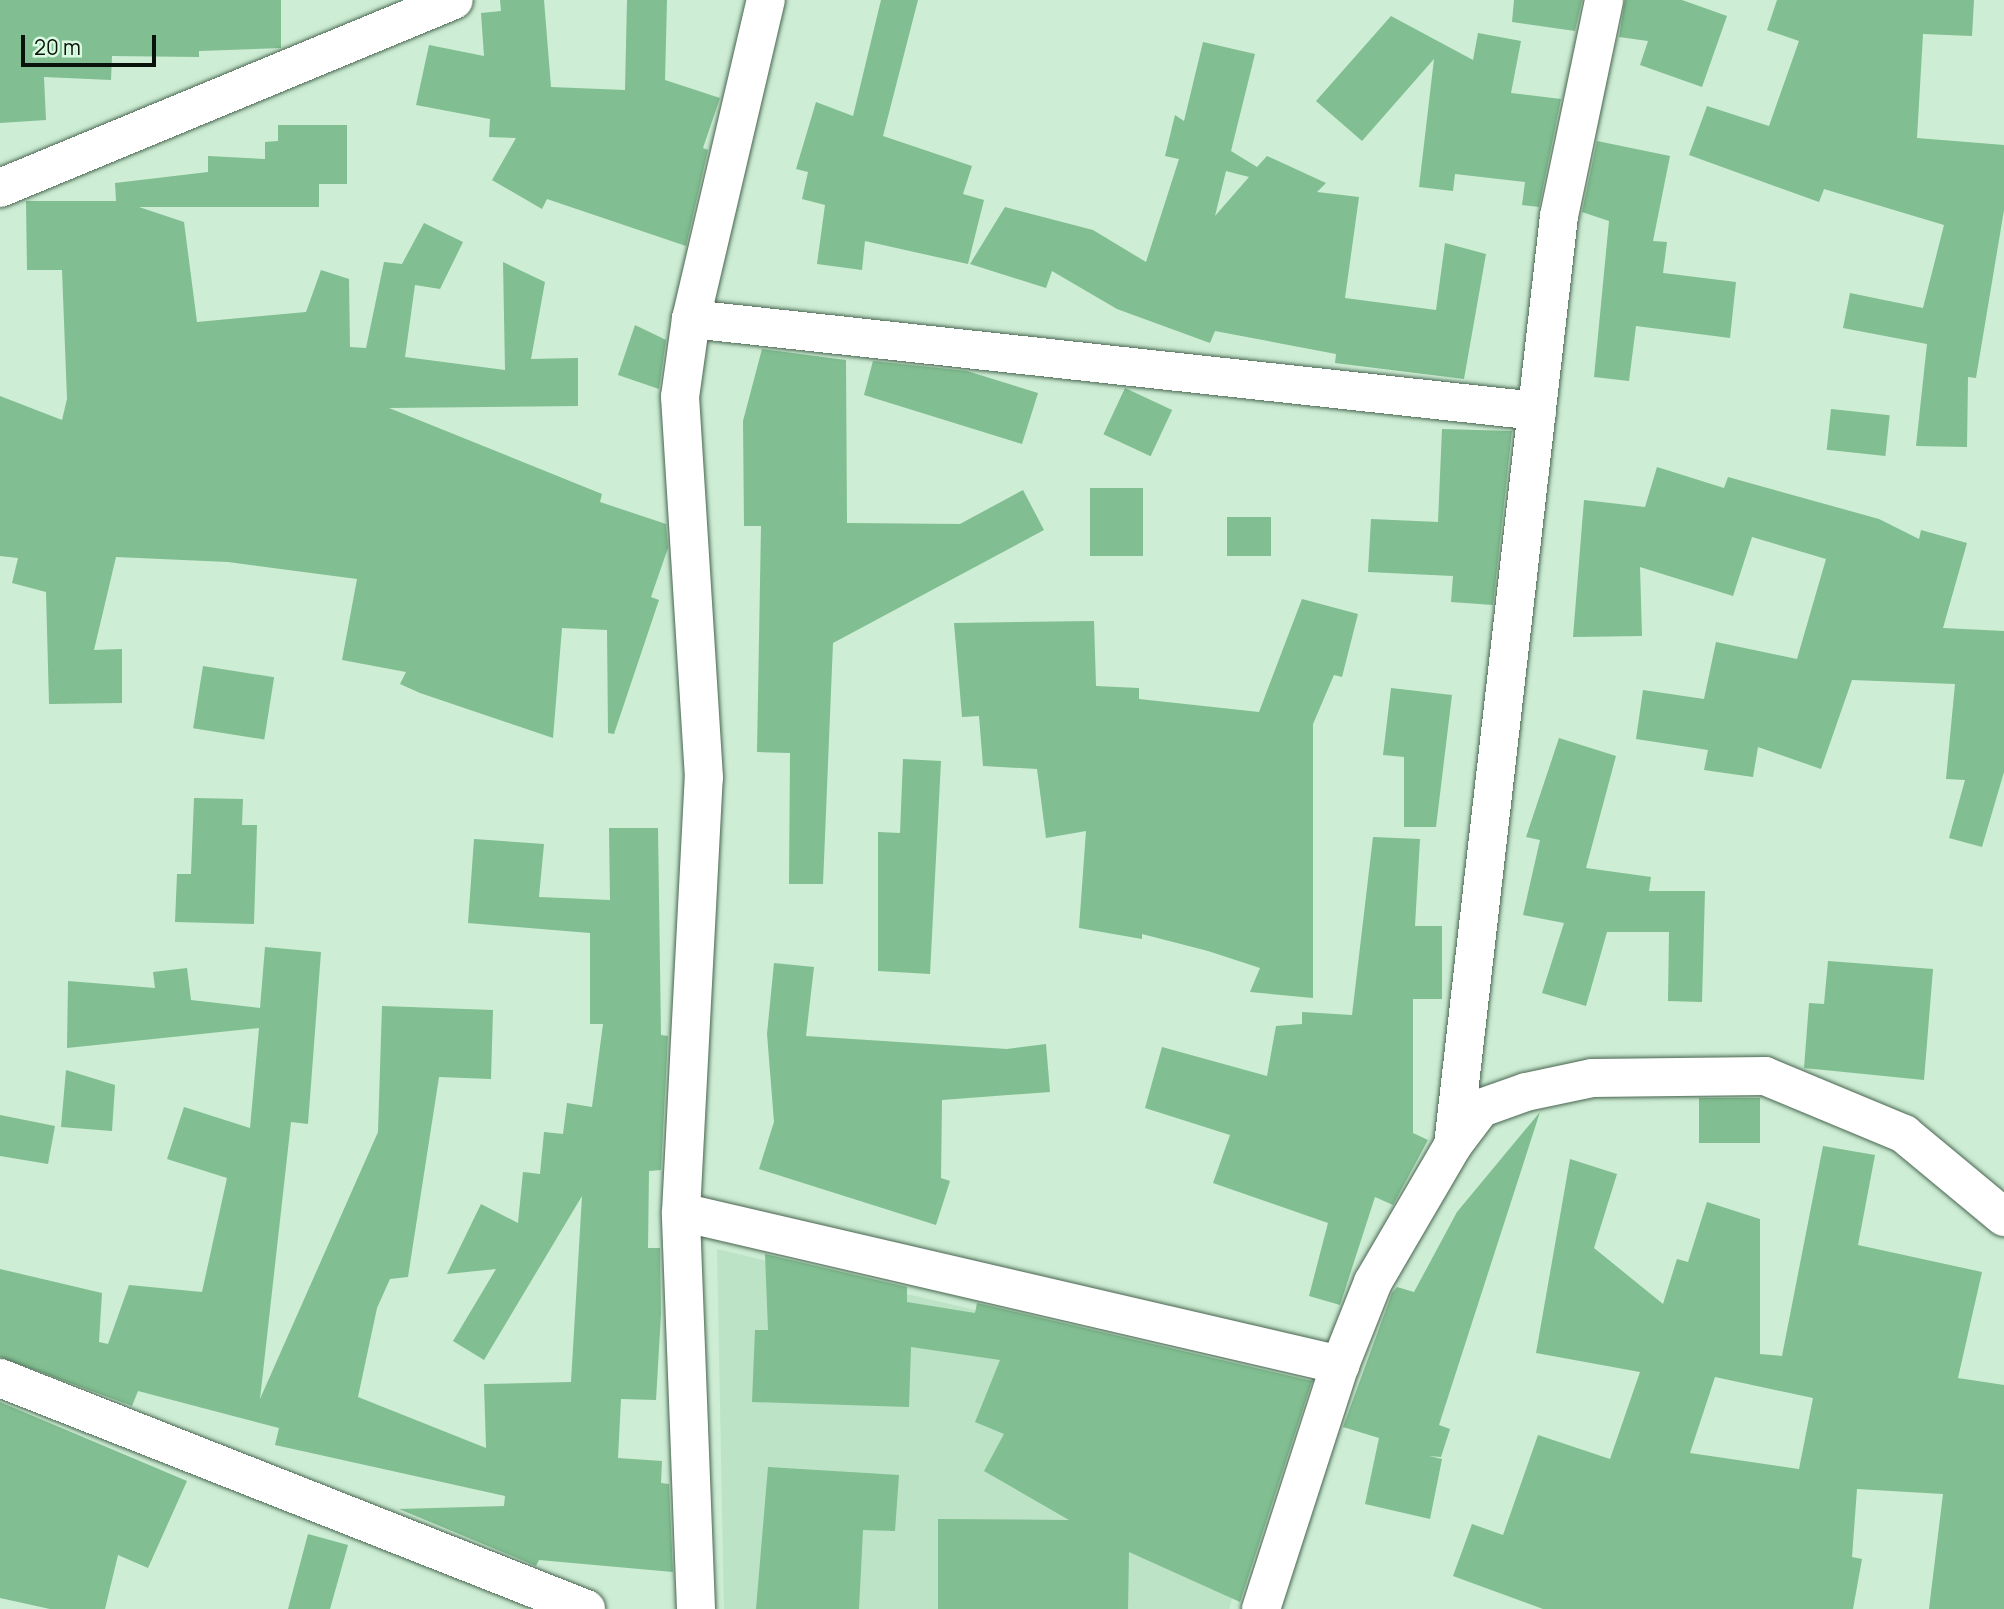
<!DOCTYPE html>
<html>
<head>
<meta charset="utf-8">
<style>
	body { margin:0 }
	#map { position:relative; width:2004px; height:1609px; overflow:hidden; background:#cdedd4; font-family:Manrope,sans-serif }
	div>[style] { position:absolute }
	.built>* { inset:0; background:#bce3c5 }
	.building>* { inset:0; background:#81be91; transform-origin:0 0 }
	.roads { filter:drop-shadow(0 0 2px #496550) drop-shadow(0 0 2px #496550) }
	.minor>* { height:38px; margin:-19px; padding:0 19px; transform-origin:19px; border-radius:19px; background:#fff }
	span { translate:-50% -50%; white-space:nowrap; text-align:center; line-height:1.15; -webkit-text-stroke:7px #dafae1; paint-order:stroke }
	.scale { position:absolute; left:21px; top:35px; width:135px; height:32px; box-sizing:border-box; border:4px solid #08130b; border-top:0; padding-left:9px; font-size:21px; line-height:24px; white-space:nowrap; color:#08130b; -webkit-text-stroke:5px #dafae1; paint-order:stroke }
</style>
</head>
<body>
<div id="map">
	<div class="built">
		<div style="clip-path:polygon(717px 1249px,1295px 1386px,1229px 1609px,724px 1609px)"></div>
	</div>
	<div class="building">
		<div style="clip-path:polygon(0 0,281px 0,281px 48px,199px 51px,199px 57px,112px 56px,111px 80px,44px 77px,46px 120px,0 123px)"></div>
		<div style="clip-path:polygon(500px 0,544px 0,551px 87px,625px 90px,627px 0,667px 0,665px 80px,720px 98px,703px 148px,708px 150px,686px 246px,547px 199px,542px 209px,492px 180px,516px 138px,489px 137px,490px 119px,416px 105px,429px 45px,484px 56px,481px 13px,501px 11px)"></div>
		<div style="clip-path:polygon(881px 0,918px 0,883px 136px,972px 166px,963px 194px,984px 200px,968px 264px,865px 241px,862px 270px,817px 264px,825px 205px,802px 199px,808px 172px,796px 169px,816px 102px,853px 116px)"></div>
		<div style="clip-path:polygon(1514px 0,1582px 0,1575px 31px,1512px 22px)"></div>
		<div style="clip-path:polygon(1625px 0,1682px 0,1727px 16px,1702px 87px,1640px 65px,1648px 41px,1619px 37px)"></div>
		<div style="clip-path:polygon(1777px 0,1974px 0,1972px 36px,1923px 34px,1917px 138px,2004px 145px,2004px 210px,1976px 378px,1968px 377px,1967px 447px,1916px 446px,1927px 344px,1843px 328px,1850px 293px,1923px 308px,1944px 225px,1824px 189px,1819px 202px,1689px 155px,1707px 106px,1769px 126px,1799px 41px,1767px 30px)"></div>
		<div style="clip-path:polygon(1391px 16px,1473px 60px,1478px 33px,1521px 41px,1511px 93px,1561px 99px,1539px 207px,1522px 205px,1525px 182px,1455px 174px,1453px 191px,1419px 187px,1434px 59px,1362px 141px,1316px 101px)"></div>
		<div style="clip-path:polygon(evenodd,1203px 42px,1255px 54px,1231px 151px,1257px 167px,1267px 156px,1326px 183px,1317px 192px,1359px 197px,1345px 298px,1436px 310px,1445px 243px,1486px 254px,1464px 379px,1335px 363px,1336px 354px,1215px 331px,1210px 343px,1117px 309px,1052px 271px,1046px 288px,970px 264px,1005px 207px,1093px 230px,1146px 262px,1179px 159px,1165px 156px,1175px 115px,1184px 121px,1203px 42px,1226px 171px,1249px 177px,1215px 216px,1226px 171px)"></div>
		<div style="clip-path:polygon(278px 125px,347px 125px,347px 184px,319px 184px,319px 207px,139px 207px,184px 222px,197px 322px,306px 312px,321px 270px,349px 279px,350px 347px,366px 348px,384px 262px,402px 264px,424px 223px,463px 242px,440px 289px,415px 285px,405px 357px,505px 370px,503px 262px,545px 282px,531px 359px,578px 358px,578px 406px,389px 408px,602px 494px,600px 502px,666px 524px,668px 548px,651px 597px,659px 600px,614px 734px,608px 733px,607px 630px,562px 628px,553px 738px,420px 693px,400px 684px,406px 672px,342px 660px,357px 579px,228px 562px,116px 557px,94px 650px,122px 649px,122px 703px,49px 704px,46px 592px,12px 583px,18px 558px,0 556px,0 396px,62px 420px,67px 399px,62px 270px,27px 270px,26px 201px,116px 201px,115px 183px,208px 172px,208px 156px,265px 159px,265px 142px,278px 141px)"></div>
		<div style="clip-path:polygon(1597px 141px,1670px 156px,1653px 241px,1667px 242px,1663px 273px,1736px 282px,1730px 338px,1636px 326px,1629px 381px,1594px 377px,1609px 221px,1582px 212px)"></div>
		<div style="clip-path:polygon(635px 325px,666px 340px,659px 389px,618px 375px)"></div>
		<div style="clip-path:polygon(762px 349px,846px 360px,847px 523px,960px 524px,1023px 490px,1044px 530px,833px 643px,823px 884px,789px 884px,790px 753px,757px 752px,761px 526px,744px 526px,743px 421px)"></div>
		<div style="clip-path:polygon(873px 361px,967px 371px,1038px 393px,1022px 444px,864px 395px)"></div>
		<div style="left:1125px;top:388px;width:52px;height:51px;rotate:25deg"></div>
		<div style="left:1831px;top:409px;width:59px;height:41px;rotate:6deg"></div>
		<div style="clip-path:polygon(1442px 429px,1512px 431px,1493px 605px,1451px 602px,1453px 576px,1368px 572px,1371px 519px,1438px 522px)"></div>
		<div style="clip-path:polygon(1657px 467px,1724px 488px,1728px 477px,1879px 519px,1919px 539px,1921px 530px,1967px 543px,1943px 628px,2004px 631px,2004px 772px,1982px 847px,1949px 838px,1965px 780px,1946px 779px,1955px 684px,1852px 680px,1821px 769px,1758px 747px,1753px 777px,1704px 770px,1708px 750px,1636px 739px,1643px 690px,1704px 699px,1716px 642px,1797px 659px,1826px 559px,1752px 537px,1733px 596px,1640px 567px,1642px 636px,1573px 637px,1584px 500px,1645px 507px)"></div>
		<div style="left:1090px;top:488px;width:53px;height:68px"></div>
		<div style="left:1227px;top:517px;width:44px;height:39px"></div>
		<div style="clip-path:polygon(1302px 599px,1358px 614px,1342px 677px,1334px 675px,1313px 724px,1313px 998px,1250px 992px,1260px 968px,1208px 951px,1142px 934px,1142px 939px,1079px 928px,1086px 831px,1046px 838px,1037px 769px,983px 766px,979px 716px,962px 717px,954px 623px,1094px 621px,1096px 686px,1139px 688px,1139px 699px,1259px 712px)"></div>
		<div style="left:203px;top:666px;width:72px;height:63px;rotate:9deg"></div>
		<div style="clip-path:polygon(1391px 688px,1452px 695px,1436px 827px,1404px 827px,1404px 757px,1383px 755px)"></div>
		<div style="clip-path:polygon(1559px 738px,1616px 756px,1586px 868px,1651px 877px,1649px 891px,1705px 891px,1702px 1002px,1668px 1001px,1669px 932px,1607px 932px,1586px 1006px,1542px 993px,1564px 923px,1523px 915px,1540px 840px,1526px 837px)"></div>
		<div style="clip-path:polygon(903px 759px,941px 761px,930px 974px,878px 971px,878px 832px,900px 833px)"></div>
		<div style="clip-path:polygon(194px 798px,243px 799px,242px 825px,257px 825px,254px 924px,175px 922px,177px 874px,191px 874px)"></div>
		<div style="clip-path:polygon(609px 828px,658px 828px,661px 1035px,668px 1036px,661px 1170px,649px 1171px,648px 1248px,660px 1248px,661px 1314px,656px 1400px,621px 1399px,618px 1458px,662px 1461px,661px 1483px,669px 1484px,673px 1572px,539px 1560px,536px 1566px,399px 1509px,504px 1506px,505px 1496px,275px 1445px,279px 1428px,138px 1391px,132px 1406px,0 1357px,0 1269px,102px 1293px,99px 1342px,108px 1344px,129px 1285px,202px 1292px,227px 1178px,167px 1159px,184px 1107px,250px 1128px,259px 1028px,67px 1048px,68px 981px,155px 988px,153px 972px,187px 968px,191px 1000px,260px 1008px,265px 947px,321px 952px,308px 1124px,291px 1122px,260px 1399px,378px 1132px,382px 1006px,493px 1010px,491px 1079px,439px 1077px,408px 1277px,390px 1279px,377px 1308px,358px 1397px,486px 1448px,484px 1384px,571px 1382px,582px 1196px,484px 1360px,453px 1341px,496px 1269px,447px 1274px,481px 1204px,518px 1223px,523px 1172px,540px 1174px,544px 1132px,563px 1134px,567px 1103px,592px 1107px,603px 1024px,590px 1024px,590px 933px,468px 923px,474px 839px,544px 844px,539px 897px,610px 900px)"></div>
		<div style="clip-path:polygon(1373px 837px,1420px 839px,1415px 926px,1442px 926px,1442px 999px,1413px 999px,1413px 1133px,1428px 1140px,1393px 1205px,1375px 1197px,1340px 1305px,1309px 1296px,1328px 1223px,1213px 1183px,1230px 1135px,1145px 1108px,1162px 1047px,1267px 1076px,1276px 1026px,1302px 1024px,1302px 1012px,1352px 1015px)"></div>
		<div style="clip-path:polygon(1828px 961px,1933px 969px,1924px 1080px,1804px 1068px,1809px 1003px,1824px 1004px)"></div>
		<div style="clip-path:polygon(774px 963px,814px 967px,806px 1036px,1007px 1049px,1046px 1044px,1050px 1092px,942px 1100px,941px 1178px,950px 1181px,936px 1225px,759px 1169px,774px 1122px,767px 1034px)"></div>
		<div style="clip-path:polygon(66px 1070px,115px 1085px,112px 1131px,61px 1127px)"></div>
		<div style="left:1760px;top:1098px;width:45px;height:61px;rotate:90deg"></div>
		<div style="clip-path:polygon(1540px 1112px,1439px 1425px,1450px 1429px,1441px 1457px,1429px 1456px,1442px 1459px,1430px 1519px,1365px 1504px,1379px 1438px,1343px 1427px,1392px 1293px,1397px 1287px,1414px 1292px,1457px 1212px)"></div>
		<div style="clip-path:polygon(0 1115px,55px 1126px,48px 1164px,0 1156px)"></div>
		<div style="clip-path:polygon(evenodd,1823px 1146px,1875px 1155px,1858px 1245px,1982px 1272px,1958px 1378px,2004px 1385px,2004px 1609px,1929px 1609px,1943px 1494px,1857px 1489px,1852px 1557px,1862px 1559px,1853px 1609px,1543px 1609px,1453px 1576px,1472px 1524px,1503px 1535px,1538px 1435px,1610px 1459px,1640px 1372px,1536px 1353px,1570px 1159px,1617px 1174px,1594px 1248px,1663px 1304px,1677px 1259px,1688px 1262px,1707px 1202px,1760px 1219px,1760px 1354px,1782px 1356px,1823px 1146px,1715px 1377px,1813px 1398px,1799px 1469px,1690px 1453px,1715px 1377px)"></div>
		<div style="clip-path:polygon(765px 1254px,907px 1287px,907px 1302px,975px 1313px,977px 1303px,1312px 1381px,1240px 1602px,1129px 1552px,1128px 1609px,938px 1609px,938px 1519px,1069px 1520px,984px 1471px,1004px 1434px,975px 1422px,1000px 1360px,911px 1347px,909px 1407px,752px 1402px,755px 1330px,768px 1330px)"></div>
		<div style="clip-path:polygon(0 1402px,187px 1481px,148px 1568px,118px 1555px,105px 1609px,50px 1609px,0 1598px)"></div>
		<div style="clip-path:polygon(768px 1467px,899px 1475px,895px 1531px,863px 1530px,859px 1609px,756px 1609px)"></div>
		<div style="clip-path:polygon(308px 1534px,348px 1545px,330px 1609px,288px 1609px)"></div>
	</div>
	<div class="roads">
		<div class="minor">
			<div style="left:0;top:188px;width:491px;rotate:-22.5deg"></div>
			<div style="left:691px;top:319px;width:851px;rotate:6.21deg"></div>
			<div style="left:1453px;top:1145px;width:935px;rotate:-83.49deg"></div>
			<div style="left:1559px;top:216px;width:221px;rotate:-78.2deg"></div>
			<div style="left:681px;top:1212px;width:677px;rotate:13.07deg"></div>
			<div style="left:1340px;top:1365px;width:89px;rotate:-68.3deg"></div>
			<div style="left:1373px;top:1282px;width:159px;rotate:-59.7deg"></div>
			<div style="left:1453px;top:1145px;width:46px;rotate:-52.9deg"></div>
			<div style="left:1481px;top:1108px;width:48px;rotate:-19.6deg"></div>
			<div style="left:1526px;top:1092px;width:67px;rotate:-12deg"></div>
			<div style="left:1592px;top:1078px;width:173px;rotate:-0.7deg"></div>
			<div style="left:1765px;top:1076px;width:151px;rotate:22.6deg"></div>
			<div style="left:1904px;top:1134px;width:130px;rotate:39.7deg"></div>
			<div style="left:0;top:1378px;width:630px;rotate:21.51deg"></div>
			<div style="left:696px;top:1609px;width:397px;rotate:-92.2deg"></div>
			<div style="left:681px;top:1212px;width:435px;rotate:-87deg"></div>
			<div style="left:704px;top:778px;width:382px;rotate:-93.6deg"></div>
			<div style="left:680px;top:397px;width:79px;rotate:-82deg"></div>
			<div style="left:691px;top:319px;width:328px;rotate:-76.8deg"></div>
			<div style="left:1261px;top:1609px;width:256px;rotate:-72.1deg"></div>
		</div>
	</div>
	<div class="scale">20 m</div>
</div>
</body>
</html>
